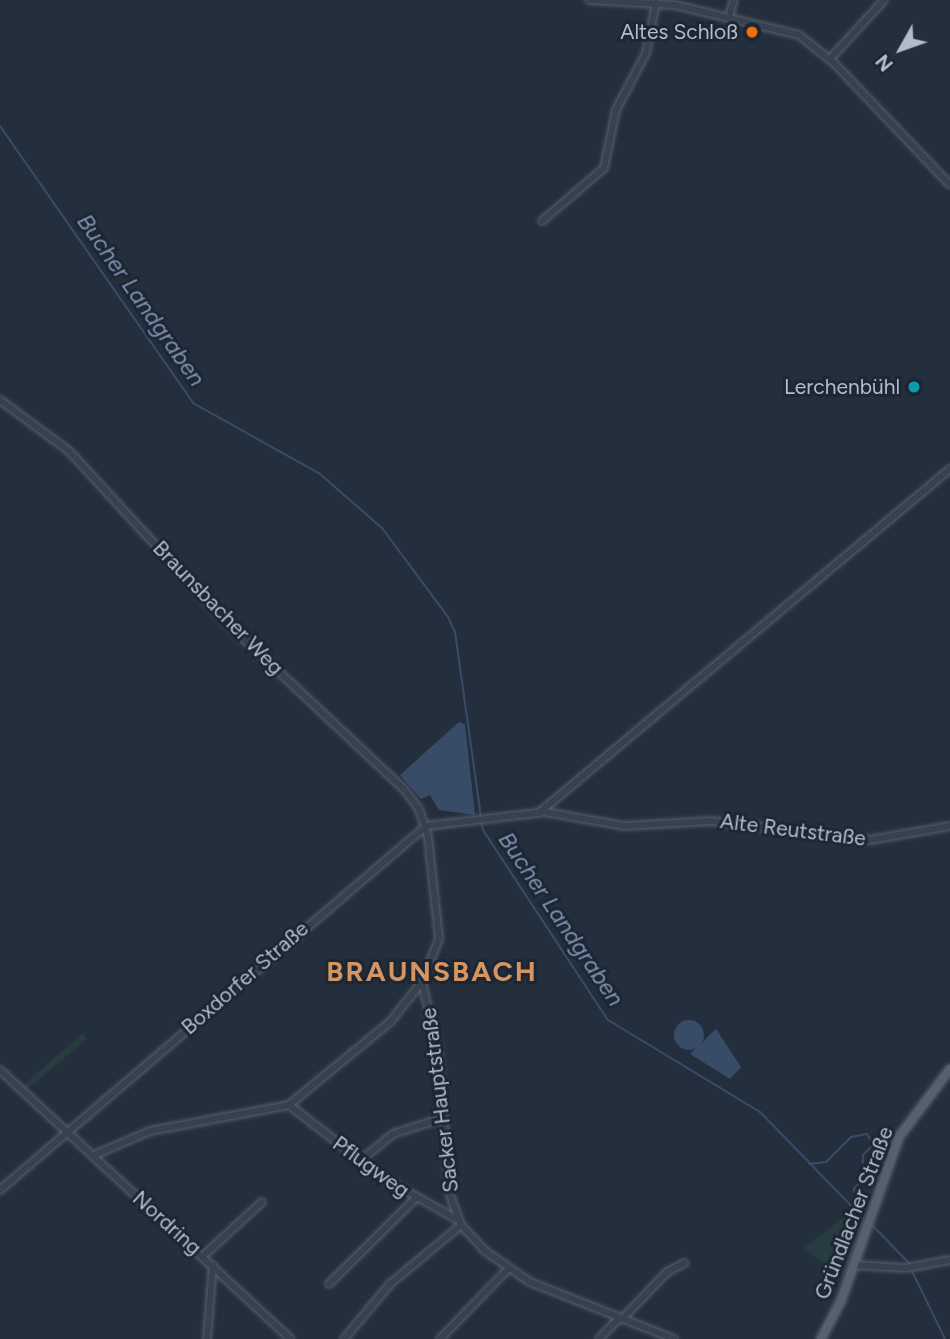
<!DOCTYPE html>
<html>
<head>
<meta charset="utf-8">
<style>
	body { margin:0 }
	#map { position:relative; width:950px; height:1339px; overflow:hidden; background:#242f3e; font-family:Figtree,sans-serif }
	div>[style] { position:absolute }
	.green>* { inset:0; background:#263c3f }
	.water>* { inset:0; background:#394c67 }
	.round { border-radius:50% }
	.stream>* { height:2px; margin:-1px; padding:0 1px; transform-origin:1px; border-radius:1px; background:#394c67 }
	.roads { filter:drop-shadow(0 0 2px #565f6c) drop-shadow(0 0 2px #565f6c) }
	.minor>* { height:6px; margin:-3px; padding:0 3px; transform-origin:3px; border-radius:3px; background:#38414e }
	.major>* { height:8px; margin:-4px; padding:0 4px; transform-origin:4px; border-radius:4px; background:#56606e }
	.dots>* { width:19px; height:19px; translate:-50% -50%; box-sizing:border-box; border:4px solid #1d2633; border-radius:50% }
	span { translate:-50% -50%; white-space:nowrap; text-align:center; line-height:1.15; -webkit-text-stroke:6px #1d2633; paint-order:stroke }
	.poi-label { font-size:21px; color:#b4bcc9 }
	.right { translate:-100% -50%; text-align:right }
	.street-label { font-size:21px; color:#b4bcc9 }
	.water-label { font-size:23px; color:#7c92b1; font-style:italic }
	.district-label { font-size:28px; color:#d59563; font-weight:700; letter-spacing:2px }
	.north { position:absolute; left:866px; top:14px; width:70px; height:70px; -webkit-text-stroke:5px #1d2633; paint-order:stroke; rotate:230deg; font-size:19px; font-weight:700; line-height:28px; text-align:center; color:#b4bcc9 }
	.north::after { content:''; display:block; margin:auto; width:24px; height:32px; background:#b4bcc9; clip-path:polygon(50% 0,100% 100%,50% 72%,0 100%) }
</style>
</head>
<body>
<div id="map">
	<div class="green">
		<div style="clip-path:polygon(83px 1033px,87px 1039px,24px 1092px,20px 1088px)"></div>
		<div style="clip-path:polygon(853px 1210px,866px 1221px,847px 1280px,803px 1249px)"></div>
	</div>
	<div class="water">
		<div style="clip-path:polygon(459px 722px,465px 724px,475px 815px,439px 810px,430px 795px,421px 799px,400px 775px)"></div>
		<div class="round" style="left:674px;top:1020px;width:30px;height:30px"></div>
		<div style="clip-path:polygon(716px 1029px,741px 1067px,730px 1079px,690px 1054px)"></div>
	</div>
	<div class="stream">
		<div style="left:0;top:126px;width:338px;rotate:55.1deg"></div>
		<div style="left:193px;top:403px;width:145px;rotate:29.2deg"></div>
		<div style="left:320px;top:474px;width:82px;rotate:41.1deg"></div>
		<div style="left:382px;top:528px;width:111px;rotate:53.4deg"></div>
		<div style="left:448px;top:617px;width:17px;rotate:65deg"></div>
		<div style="left:455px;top:632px;width:200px;rotate:82deg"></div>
		<div style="left:483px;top:830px;width:227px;rotate:56.7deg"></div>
		<div style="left:608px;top:1020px;width:178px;rotate:31.2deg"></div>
		<div style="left:760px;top:1112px;width:148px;rotate:45.8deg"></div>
		<div style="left:809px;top:1164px;width:17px;rotate:-7deg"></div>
		<div style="left:826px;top:1162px;width:35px;rotate:-45deg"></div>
		<div style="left:851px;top:1137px;width:16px;rotate:-11deg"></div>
		<div style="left:867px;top:1134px;width:13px;rotate:61deg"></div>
		<div style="left:873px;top:1145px;width:14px;rotate:135deg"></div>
		<div style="left:863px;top:1155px;width:25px;rotate:92deg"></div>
		<div style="left:862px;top:1180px;width:12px;rotate:132deg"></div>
		<div style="left:854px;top:1189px;width:21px;rotate:82deg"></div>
		<div style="left:873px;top:1226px;width:53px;rotate:45.8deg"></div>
		<div style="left:912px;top:1271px;width:76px;rotate:64.1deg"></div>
	</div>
	<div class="roads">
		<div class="minor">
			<div style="left:589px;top:0;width:86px;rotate:3.3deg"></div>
			<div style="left:675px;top:5px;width:128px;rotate:13.6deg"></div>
			<div style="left:799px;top:35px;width:45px;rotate:38.7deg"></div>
			<div style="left:834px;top:63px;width:168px;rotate:46.4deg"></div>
			<div style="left:729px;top:17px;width:18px;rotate:-74deg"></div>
			<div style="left:830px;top:59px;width:80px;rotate:-47.5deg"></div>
			<div style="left:542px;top:221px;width:82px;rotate:-40.5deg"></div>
			<div style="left:604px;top:168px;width:59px;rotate:-78.3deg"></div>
			<div style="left:616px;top:110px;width:64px;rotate:-62.2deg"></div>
			<div style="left:646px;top:53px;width:51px;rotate:-78.7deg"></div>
			<div style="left:0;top:400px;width:86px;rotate:36.5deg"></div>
			<div style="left:69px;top:451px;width:235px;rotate:47.4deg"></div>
			<div style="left:228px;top:624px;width:241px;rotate:43.2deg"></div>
			<div style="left:404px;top:789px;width:25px;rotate:53deg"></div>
			<div style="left:419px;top:809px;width:29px;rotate:72deg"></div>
			<div style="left:428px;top:837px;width:103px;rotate:83.8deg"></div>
			<div style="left:439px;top:939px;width:46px;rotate:111.6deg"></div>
			<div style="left:422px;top:982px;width:51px;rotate:128.7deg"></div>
			<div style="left:390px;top:1022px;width:131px;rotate:140.6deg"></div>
			<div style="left:289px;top:1105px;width:141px;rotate:169.4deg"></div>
			<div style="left:150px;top:1131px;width:63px;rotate:156.7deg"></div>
			<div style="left:540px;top:812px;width:535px;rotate:-39.92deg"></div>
			<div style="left:422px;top:982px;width:70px;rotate:76.8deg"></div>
			<div style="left:438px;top:1050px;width:145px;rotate:85.3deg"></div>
			<div style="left:450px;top:1195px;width:32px;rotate:70deg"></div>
			<div style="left:461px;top:1225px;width:35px;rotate:47deg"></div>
			<div style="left:485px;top:1251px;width:55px;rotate:34.6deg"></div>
			<div style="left:530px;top:1282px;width:155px;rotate:21.6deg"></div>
			<div style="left:0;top:1070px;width:396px;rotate:42.8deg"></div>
			<div style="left:289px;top:1105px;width:121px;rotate:37.6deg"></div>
			<div style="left:385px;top:1179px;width:84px;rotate:29.3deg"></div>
			<div style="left:361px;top:1160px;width:41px;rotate:-39.1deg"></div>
			<div style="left:393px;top:1134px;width:52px;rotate:-17.7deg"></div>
			<div style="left:0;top:1190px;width:560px;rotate:-40.51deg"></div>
			<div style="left:426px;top:826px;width:120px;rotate:-6.7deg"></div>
			<div style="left:545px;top:812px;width:80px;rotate:10deg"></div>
			<div style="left:624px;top:826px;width:87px;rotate:-3.3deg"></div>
			<div style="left:711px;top:821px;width:160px;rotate:6.8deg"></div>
			<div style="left:870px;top:840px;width:81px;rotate:-9.9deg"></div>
			<div style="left:203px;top:1256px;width:80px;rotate:-42.5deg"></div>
			<div style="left:854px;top:1265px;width:52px;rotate:3.3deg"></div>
			<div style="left:906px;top:1268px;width:45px;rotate:-10.3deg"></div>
			<div style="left:329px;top:1284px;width:121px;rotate:-44.7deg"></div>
			<div style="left:622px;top:1319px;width:65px;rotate:-46.2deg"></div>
			<div style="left:667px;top:1272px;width:20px;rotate:-27deg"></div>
			<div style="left:207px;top:1339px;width:74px;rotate:-85.4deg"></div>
			<div style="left:344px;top:1339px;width:72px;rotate:-50.1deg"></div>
			<div style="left:390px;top:1284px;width:92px;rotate:-39.7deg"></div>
			<div style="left:440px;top:1339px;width:99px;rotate:-45.8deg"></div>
			<div style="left:599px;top:1339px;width:29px;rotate:-46deg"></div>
		</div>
		<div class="major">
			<div style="left:821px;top:1339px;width:43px;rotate:-62.2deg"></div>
			<div style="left:841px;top:1301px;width:174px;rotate:-70.5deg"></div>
			<div style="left:899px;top:1137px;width:85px;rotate:-53.1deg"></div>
		</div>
	</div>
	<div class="dots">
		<div style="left:752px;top:32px;background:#e8710a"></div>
		<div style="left:914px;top:387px;background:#0f9aa8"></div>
	</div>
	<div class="poi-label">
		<span class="right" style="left:738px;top:32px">Altes Schloß</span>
		<span class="right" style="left:900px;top:387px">Lerchenbühl</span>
	</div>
	<div class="street-label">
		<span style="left:218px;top:608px;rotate:46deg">Braunsbacher Weg</span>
		<span style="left:793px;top:830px;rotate:7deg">Alte Reutstraße</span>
		<span style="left:245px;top:978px;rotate:-41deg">Boxdorfer Straße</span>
		<span style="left:440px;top:1100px;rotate:-97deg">Sacker Hauptstraße</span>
		<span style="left:371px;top:1167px;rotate:36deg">Pflugweg</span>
		<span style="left:854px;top:1213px;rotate:-69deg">Gründlacher Straße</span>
		<span style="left:167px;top:1223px;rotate:42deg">Nordring</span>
	</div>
	<div class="water-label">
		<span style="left:141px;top:300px;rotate:55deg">Bucher Landgraben</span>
		<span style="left:561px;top:919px;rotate:56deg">Bucher Landgraben</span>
	</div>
	<div class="district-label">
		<span style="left:432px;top:971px">BRAUNSBACH</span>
	</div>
	<div class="north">N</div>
</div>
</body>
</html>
